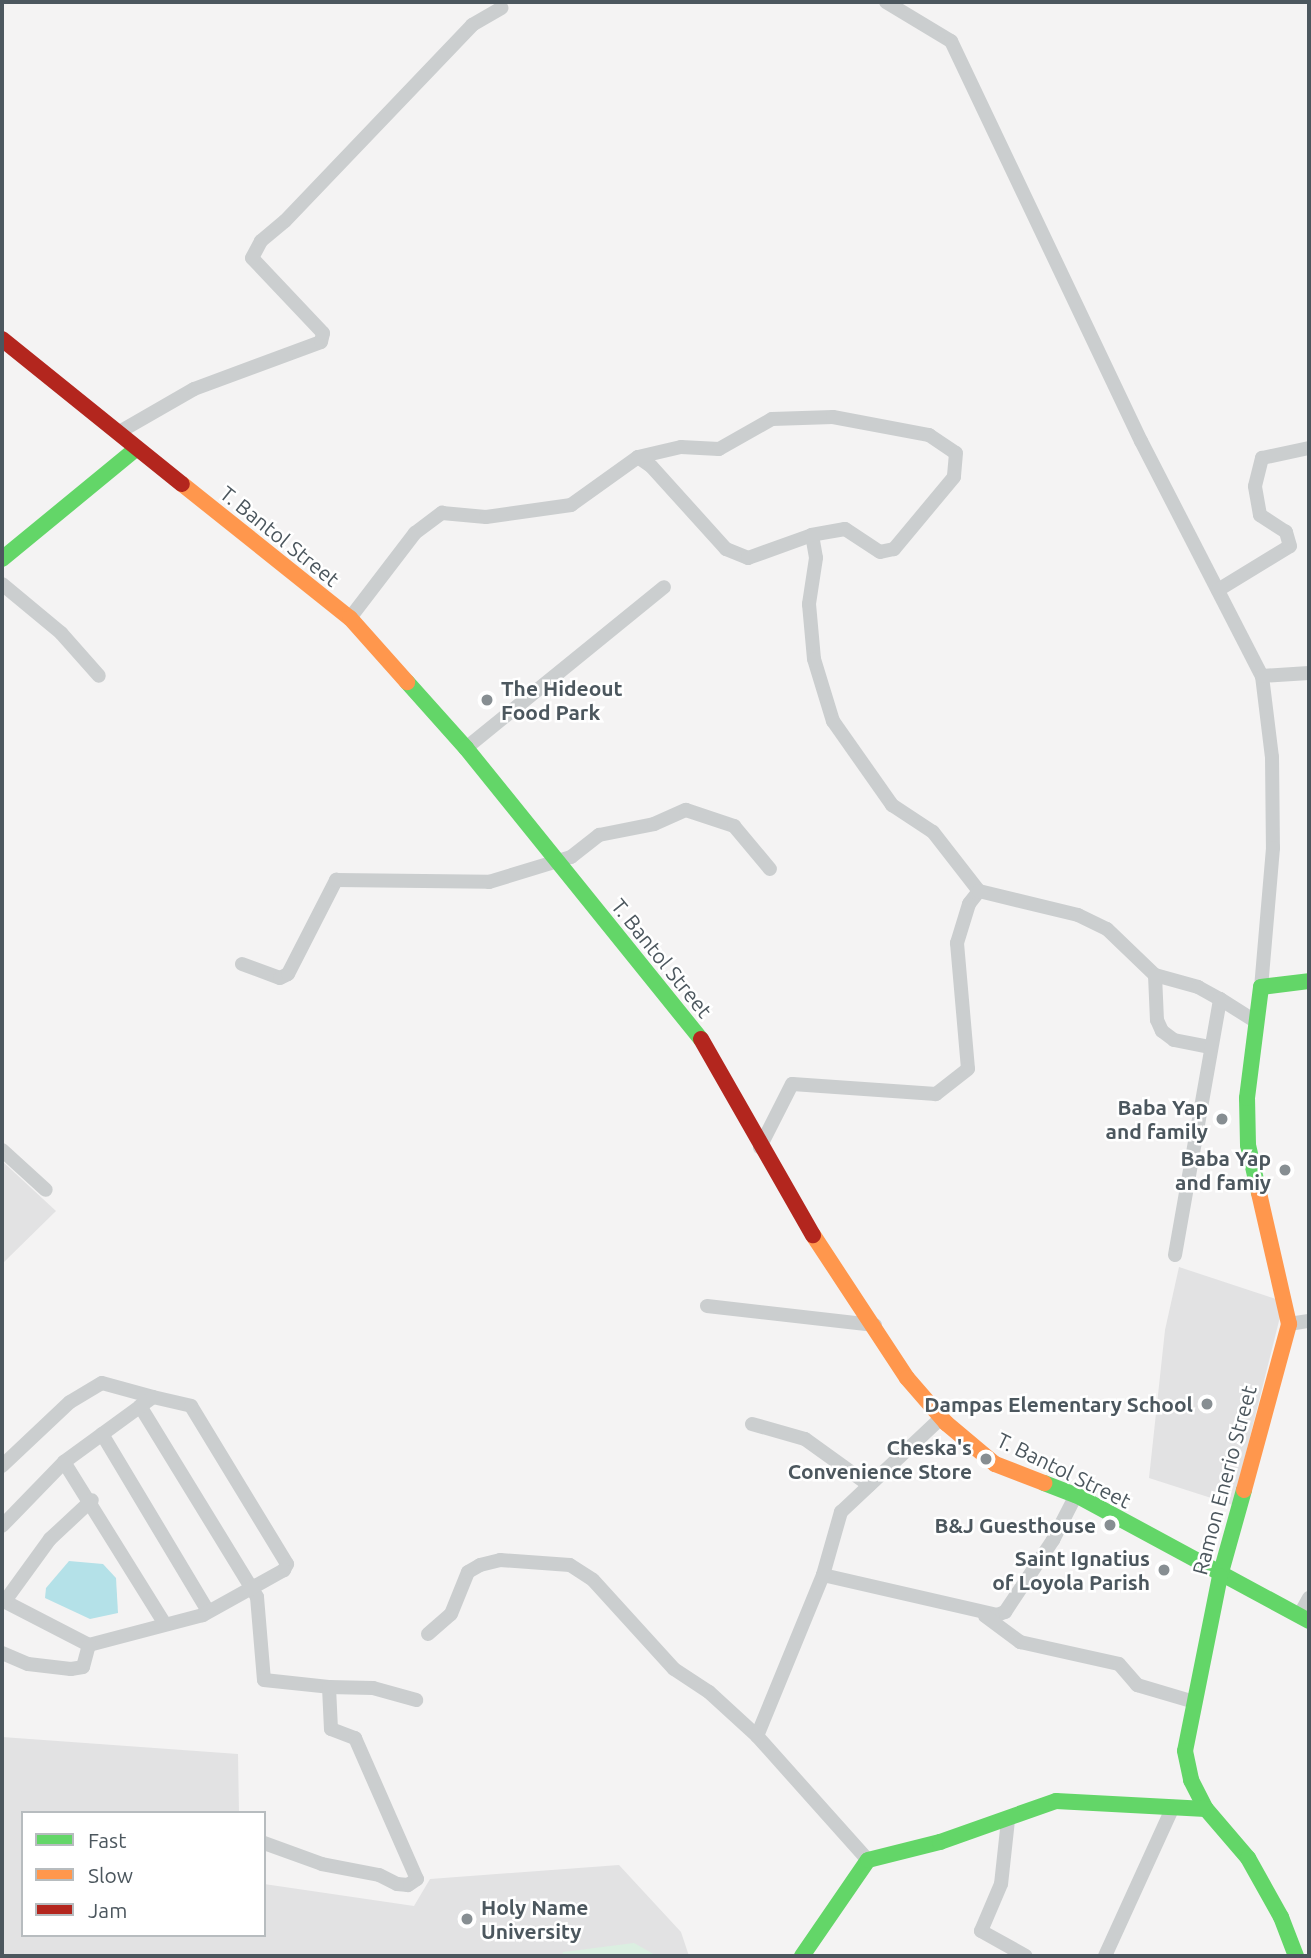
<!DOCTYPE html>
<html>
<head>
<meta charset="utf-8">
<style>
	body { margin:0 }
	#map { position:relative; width:1311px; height:1958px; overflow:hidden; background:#f4f3f3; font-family:Ubuntu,sans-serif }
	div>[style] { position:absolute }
	.education>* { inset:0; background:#e2e2e3 }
	.green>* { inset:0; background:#dbefe1 }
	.water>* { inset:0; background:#b4e1e8 }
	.street>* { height:14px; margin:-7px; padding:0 7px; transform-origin:7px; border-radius:7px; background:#cbcecf }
	.fast>* { height:16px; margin:-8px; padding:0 8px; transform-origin:8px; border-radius:8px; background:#63d668 }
	.slow>* { height:16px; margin:-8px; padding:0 8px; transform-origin:8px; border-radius:8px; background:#ff974d }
	.jam>* { height:16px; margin:-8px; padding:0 8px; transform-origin:8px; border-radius:8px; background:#b3261e }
	.dots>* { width:19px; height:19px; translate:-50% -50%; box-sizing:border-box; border:4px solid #fff; border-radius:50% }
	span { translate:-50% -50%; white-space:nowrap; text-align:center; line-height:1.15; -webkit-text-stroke:5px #fff; paint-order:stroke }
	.street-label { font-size:21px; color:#4c575e }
	.poi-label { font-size:21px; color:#4c575e; font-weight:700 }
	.left { translate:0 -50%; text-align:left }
	.right { translate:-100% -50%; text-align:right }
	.frame { position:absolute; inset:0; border:4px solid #4c575e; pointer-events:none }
	.legend { position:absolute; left:21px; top:1811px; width:245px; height:126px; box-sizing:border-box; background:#fff; border:2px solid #b7bcbf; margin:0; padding:9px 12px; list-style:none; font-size:21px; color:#4c575e }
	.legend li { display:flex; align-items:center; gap:14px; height:35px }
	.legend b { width:35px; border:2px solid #b7bcbf }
</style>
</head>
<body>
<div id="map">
	<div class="education">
		<div style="clip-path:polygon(2px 1161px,56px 1211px,2px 1264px)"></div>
		<div style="clip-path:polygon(1179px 1267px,1276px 1299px,1280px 1317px,1233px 1505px,1149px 1478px,1165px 1330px)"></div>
		<div style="clip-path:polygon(2px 1737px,238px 1754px,239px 1813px,23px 1813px,23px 1935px,264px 1935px,264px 1884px,414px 1906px,430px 1879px,619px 1865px,681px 1932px,689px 1956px,2px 1956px)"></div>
	</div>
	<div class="green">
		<div style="clip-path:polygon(634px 1943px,657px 1956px,562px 1956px,563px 1952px)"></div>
	</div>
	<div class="water">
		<div style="clip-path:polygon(69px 1561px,103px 1564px,116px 1578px,118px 1613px,90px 1619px,45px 1598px,46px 1588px)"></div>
	</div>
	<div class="street">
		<div style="left:886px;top:2px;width:76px;rotate:31deg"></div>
		<div style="left:951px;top:41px;width:443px;rotate:64.6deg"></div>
		<div style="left:1141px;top:441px;width:264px;rotate:62.8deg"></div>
		<div style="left:1262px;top:676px;width:82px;rotate:83deg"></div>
		<div style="left:1272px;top:757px;width:91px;rotate:89.4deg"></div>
		<div style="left:1273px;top:848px;width:140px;rotate:94.9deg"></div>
		<div style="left:121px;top:431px;width:84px;rotate:-29.9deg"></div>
		<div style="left:194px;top:389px;width:135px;rotate:-20.3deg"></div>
		<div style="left:321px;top:342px;width:9px;rotate:-77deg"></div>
		<div style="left:323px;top:333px;width:103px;rotate:-133.4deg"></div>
		<div style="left:252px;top:258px;width:19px;rotate:-62deg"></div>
		<div style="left:261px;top:241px;width:31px;rotate:-40deg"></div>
		<div style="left:285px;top:221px;width:271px;rotate:-46.3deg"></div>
		<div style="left:472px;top:25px;width:34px;rotate:-30deg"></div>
		<div style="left:638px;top:457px;width:16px;rotate:35deg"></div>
		<div style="left:651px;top:466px;width:112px;rotate:47.9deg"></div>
		<div style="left:726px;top:549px;width:24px;rotate:22deg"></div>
		<div style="left:748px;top:558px;width:68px;rotate:-19.8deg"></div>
		<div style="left:812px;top:535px;width:23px;rotate:80deg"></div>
		<div style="left:816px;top:558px;width:47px;rotate:98.7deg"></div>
		<div style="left:809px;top:604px;width:55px;rotate:84.8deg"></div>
		<div style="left:814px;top:659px;width:65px;rotate:73deg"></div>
		<div style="left:833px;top:721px;width:103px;rotate:54.9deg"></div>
		<div style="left:892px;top:805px;width:49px;rotate:33.4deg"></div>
		<div style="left:933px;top:832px;width:75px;rotate:52.1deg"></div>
		<div style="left:979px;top:891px;width:16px;rotate:128deg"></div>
		<div style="left:969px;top:904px;width:41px;rotate:107.1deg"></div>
		<div style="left:957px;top:943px;width:126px;rotate:85deg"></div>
		<div style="left:968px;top:1069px;width:41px;rotate:142deg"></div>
		<div style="left:936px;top:1094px;width:144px;rotate:-176deg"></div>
		<div style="left:792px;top:1084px;width:71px;rotate:116.9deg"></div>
		<div style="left:2px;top:584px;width:77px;rotate:39.7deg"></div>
		<div style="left:61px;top:633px;width:57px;rotate:48.5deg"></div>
		<div style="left:1218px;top:590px;width:84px;rotate:-31.4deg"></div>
		<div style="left:1290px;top:546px;width:15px;rotate:-106deg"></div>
		<div style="left:1286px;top:532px;width:31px;rotate:-147deg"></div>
		<div style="left:1260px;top:515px;width:29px;rotate:-100deg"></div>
		<div style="left:1255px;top:486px;width:29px;rotate:-76deg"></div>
		<div style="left:1262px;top:458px;width:48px;rotate:-12deg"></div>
		<div style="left:350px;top:618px;width:107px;rotate:-52.6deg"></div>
		<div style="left:415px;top:533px;width:34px;rotate:-37deg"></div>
		<div style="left:442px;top:513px;width:44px;rotate:5.2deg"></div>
		<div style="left:486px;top:517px;width:86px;rotate:-8deg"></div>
		<div style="left:571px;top:505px;width:82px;rotate:-35.6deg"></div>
		<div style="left:638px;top:457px;width:44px;rotate:-13.1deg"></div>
		<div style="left:681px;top:447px;width:38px;rotate:3deg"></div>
		<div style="left:719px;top:449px;width:61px;rotate:-29.5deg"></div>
		<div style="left:772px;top:419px;width:61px;rotate:-1.9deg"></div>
		<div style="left:833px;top:417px;width:98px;rotate:10.6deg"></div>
		<div style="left:929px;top:435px;width:32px;rotate:34deg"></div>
		<div style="left:956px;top:453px;width:24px;rotate:95deg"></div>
		<div style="left:954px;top:477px;width:94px;rotate:129.8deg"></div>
		<div style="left:894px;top:549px;width:14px;rotate:168deg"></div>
		<div style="left:880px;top:552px;width:42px;rotate:-146.7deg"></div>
		<div style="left:845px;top:529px;width:34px;rotate:170deg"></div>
		<div style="left:1262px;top:676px;width:47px;rotate:-3.7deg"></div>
		<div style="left:466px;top:748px;width:255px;rotate:-39.1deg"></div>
		<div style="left:979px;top:891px;width:102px;rotate:13.6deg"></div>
		<div style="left:1078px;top:915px;width:32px;rotate:26deg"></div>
		<div style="left:1107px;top:929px;width:66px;rotate:43.8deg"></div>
		<div style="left:1155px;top:975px;width:45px;rotate:15.6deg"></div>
		<div style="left:1198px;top:987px;width:25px;rotate:29deg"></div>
		<div style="left:242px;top:964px;width:40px;rotate:20.2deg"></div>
		<div style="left:280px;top:978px;width:9px;rotate:-27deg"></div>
		<div style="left:288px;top:974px;width:106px;rotate:-62.9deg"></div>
		<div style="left:336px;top:880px;width:153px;rotate:0.7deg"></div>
		<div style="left:489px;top:882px;width:86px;rotate:-17deg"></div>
		<div style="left:571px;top:857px;width:36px;rotate:-38deg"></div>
		<div style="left:599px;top:835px;width:56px;rotate:-11.3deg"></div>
		<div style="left:654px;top:824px;width:35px;rotate:-24deg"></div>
		<div style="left:686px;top:810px;width:51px;rotate:18.4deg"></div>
		<div style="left:734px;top:826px;width:56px;rotate:50.1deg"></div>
		<div style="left:1155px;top:975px;width:45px;rotate:87.5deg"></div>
		<div style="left:1157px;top:1020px;width:12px;rotate:66deg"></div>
		<div style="left:1162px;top:1031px;width:15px;rotate:37deg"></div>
		<div style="left:1174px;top:1040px;width:37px;rotate:11deg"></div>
		<div style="left:2px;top:1150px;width:59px;rotate:42.3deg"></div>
		<div style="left:1175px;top:1255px;width:260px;rotate:-80deg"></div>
		<div style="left:1220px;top:999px;width:41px;rotate:32.2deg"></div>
		<div style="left:707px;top:1306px;width:169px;rotate:6.5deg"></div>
		<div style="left:1289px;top:1324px;width:20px;rotate:-9deg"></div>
		<div style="left:140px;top:1406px;width:224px;rotate:58.5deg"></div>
		<div style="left:257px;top:1597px;width:83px;rotate:85.2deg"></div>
		<div style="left:264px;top:1680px;width:65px;rotate:6.1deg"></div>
		<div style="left:329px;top:1687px;width:42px;rotate:87.3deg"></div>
		<div style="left:331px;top:1729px;width:26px;rotate:21deg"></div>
		<div style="left:355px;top:1738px;width:154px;rotate:66.3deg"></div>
		<div style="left:417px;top:1879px;width:11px;rotate:146deg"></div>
		<div style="left:408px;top:1885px;width:11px;rotate:-175deg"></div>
		<div style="left:397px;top:1884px;width:20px;rotate:-153deg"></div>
		<div style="left:379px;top:1875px;width:58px;rotate:-169.1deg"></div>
		<div style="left:322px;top:1864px;width:62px;rotate:-160.1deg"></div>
		<div style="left:752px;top:1424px;width:55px;rotate:15.8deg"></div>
		<div style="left:805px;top:1439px;width:79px;rotate:35.7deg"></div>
		<div style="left:102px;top:1434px;width:206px;rotate:59.1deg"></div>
		<div style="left:64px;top:1462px;width:191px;rotate:58.1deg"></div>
		<div style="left:2px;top:1466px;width:93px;rotate:-43.3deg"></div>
		<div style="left:70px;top:1402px;width:37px;rotate:-31deg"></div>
		<div style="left:102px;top:1383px;width:53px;rotate:15.4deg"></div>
		<div style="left:2px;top:1526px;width:89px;rotate:-45.9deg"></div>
		<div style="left:64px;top:1462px;width:110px;rotate:-36.1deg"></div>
		<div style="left:153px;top:1397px;width:39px;rotate:13deg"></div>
		<div style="left:191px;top:1406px;width:185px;rotate:58.7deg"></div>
		<div style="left:287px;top:1564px;width:7px;rotate:117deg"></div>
		<div style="left:284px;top:1570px;width:93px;rotate:150.9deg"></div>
		<div style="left:203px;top:1615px;width:118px;rotate:165.3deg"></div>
		<div style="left:89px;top:1645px;width:98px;rotate:-152.7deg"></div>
		<div style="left:823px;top:1575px;width:179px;rotate:12.9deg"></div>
		<div style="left:997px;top:1615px;width:9px;rotate:-21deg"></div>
		<div style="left:1005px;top:1612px;width:87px;rotate:-56.3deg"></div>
		<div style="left:1053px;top:1540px;width:51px;rotate:-62.9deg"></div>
		<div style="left:5px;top:1601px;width:77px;rotate:-54deg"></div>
		<div style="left:50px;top:1539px;width:57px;rotate:-42.9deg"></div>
		<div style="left:985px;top:1616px;width:44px;rotate:36.6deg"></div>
		<div style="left:1020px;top:1642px;width:101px;rotate:12.5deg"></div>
		<div style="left:1119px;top:1664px;width:28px;rotate:49deg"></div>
		<div style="left:1137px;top:1685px;width:56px;rotate:16.5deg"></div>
		<div style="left:1299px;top:1616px;width:21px;rotate:-61deg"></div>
		<div style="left:428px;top:1634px;width:30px;rotate:-41deg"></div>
		<div style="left:451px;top:1614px;width:45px;rotate:-68deg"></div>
		<div style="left:468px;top:1572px;width:14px;rotate:-30deg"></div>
		<div style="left:480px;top:1565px;width:21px;rotate:-14deg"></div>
		<div style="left:500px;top:1560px;width:70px;rotate:4.1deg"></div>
		<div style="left:570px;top:1565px;width:27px;rotate:33deg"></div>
		<div style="left:593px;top:1580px;width:120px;rotate:47.7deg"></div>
		<div style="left:674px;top:1669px;width:42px;rotate:33.3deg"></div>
		<div style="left:709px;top:1692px;width:65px;rotate:42.5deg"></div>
		<div style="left:757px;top:1736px;width:166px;rotate:48.2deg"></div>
		<div style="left:2px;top:1653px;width:28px;rotate:23deg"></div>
		<div style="left:28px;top:1664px;width:43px;rotate:6.6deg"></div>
		<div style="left:71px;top:1669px;width:12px;rotate:-9deg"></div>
		<div style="left:83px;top:1667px;width:23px;rotate:-75deg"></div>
		<div style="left:329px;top:1687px;width:44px;rotate:1.3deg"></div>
		<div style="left:373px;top:1688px;width:45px;rotate:15.6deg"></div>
		<div style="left:757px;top:1736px;width:174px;rotate:-67.7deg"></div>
		<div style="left:823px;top:1575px;width:66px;rotate:-74.1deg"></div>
		<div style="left:841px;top:1512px;width:137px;rotate:-43.2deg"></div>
		<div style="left:1008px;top:1820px;width:64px;rotate:96.2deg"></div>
		<div style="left:1001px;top:1884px;width:51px;rotate:113.1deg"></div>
		<div style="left:981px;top:1931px;width:51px;rotate:29.1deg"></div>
		<div style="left:1105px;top:1956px;width:164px;rotate:-65.5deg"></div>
	</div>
	<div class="fast">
		<div style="left:2px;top:559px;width:173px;rotate:-39.4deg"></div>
		<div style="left:407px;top:682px;width:89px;rotate:48.2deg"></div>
		<div style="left:466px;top:748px;width:374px;rotate:51.1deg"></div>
		<div style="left:1259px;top:1193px;width:49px;rotate:-102.9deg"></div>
		<div style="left:1248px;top:1145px;width:47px;rotate:-91.2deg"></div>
		<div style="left:1247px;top:1098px;width:112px;rotate:-82.8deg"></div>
		<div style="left:1261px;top:987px;width:48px;rotate:-7.1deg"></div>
		<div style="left:1044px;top:1483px;width:34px;rotate:21deg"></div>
		<div style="left:1076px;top:1495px;width:265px;rotate:28.4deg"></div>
		<div style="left:1244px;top:1490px;width:89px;rotate:105.6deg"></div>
		<div style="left:1220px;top:1576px;width:178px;rotate:101.3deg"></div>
		<div style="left:1185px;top:1751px;width:30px;rotate:78deg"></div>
		<div style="left:1191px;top:1780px;width:33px;rotate:63deg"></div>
		<div style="left:1206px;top:1809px;width:65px;rotate:49.4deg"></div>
		<div style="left:1248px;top:1858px;width:68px;rotate:60.8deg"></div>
		<div style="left:1281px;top:1917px;width:42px;rotate:69deg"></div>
		<div style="left:802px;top:1956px;width:116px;rotate:-55.5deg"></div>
		<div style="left:868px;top:1860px;width:74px;rotate:-14deg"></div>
		<div style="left:940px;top:1842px;width:123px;rotate:-19.5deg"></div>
		<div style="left:1056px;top:1801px;width:150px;rotate:3.1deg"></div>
	</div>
	<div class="slow">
		<div style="left:182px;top:484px;width:215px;rotate:38.6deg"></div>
		<div style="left:350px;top:618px;width:86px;rotate:48.3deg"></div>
		<div style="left:813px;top:1235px;width:171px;rotate:56.7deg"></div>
		<div style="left:907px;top:1378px;width:60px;rotate:49.1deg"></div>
		<div style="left:946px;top:1423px;width:64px;rotate:39.9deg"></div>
		<div style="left:995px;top:1464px;width:53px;rotate:21.2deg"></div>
		<div style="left:1244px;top:1490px;width:172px;rotate:-74.8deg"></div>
		<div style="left:1289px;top:1324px;width:134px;rotate:-102.9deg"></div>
	</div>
	<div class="jam">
		<div style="left:2px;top:339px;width:231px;rotate:38.9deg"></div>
		<div style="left:701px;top:1039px;width:226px;rotate:60.3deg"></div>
	</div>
	<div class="dots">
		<div style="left:487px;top:700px;background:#878e92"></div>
		<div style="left:1222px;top:1119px;background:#878e92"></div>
		<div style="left:1285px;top:1170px;background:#878e92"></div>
		<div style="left:1207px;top:1404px;background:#878e92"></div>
		<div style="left:986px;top:1459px;background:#878e92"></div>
		<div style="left:1110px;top:1525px;background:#878e92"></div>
		<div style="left:1164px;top:1570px;background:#878e92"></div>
		<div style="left:467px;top:1919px;background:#878e92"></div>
	</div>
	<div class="street-label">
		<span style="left:280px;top:536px;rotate:39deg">T. Bantol Street</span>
		<span style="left:662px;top:958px;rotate:51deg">T. Bantol Street</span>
		<span style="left:1064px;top:1470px;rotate:26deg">T. Bantol Street</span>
		<span style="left:1224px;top:1480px;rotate:-75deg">Ramon Enerio Street</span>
	</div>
	<div class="poi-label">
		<span class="left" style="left:501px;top:700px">The Hideout<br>Food Park</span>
		<span class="right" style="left:1208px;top:1119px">Baba Yap<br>and family</span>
		<span class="right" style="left:1271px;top:1170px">Baba Yap<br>and famiy</span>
		<span class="right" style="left:1193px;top:1404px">Dampas Elementary School</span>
		<span class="right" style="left:972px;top:1459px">Cheska's<br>Convenience Store</span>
		<span class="right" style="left:1096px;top:1525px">B&amp;J Guesthouse</span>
		<span class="right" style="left:1150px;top:1570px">Saint Ignatius<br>of Loyola Parish</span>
		<span class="left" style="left:481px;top:1919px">Holy Name<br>University</span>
	</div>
	<div class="frame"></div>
	<ul class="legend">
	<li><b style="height:9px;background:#63d668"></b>Fast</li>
	<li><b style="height:9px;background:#ff974d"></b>Slow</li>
	<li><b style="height:9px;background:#b3261e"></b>Jam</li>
	</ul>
</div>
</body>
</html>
